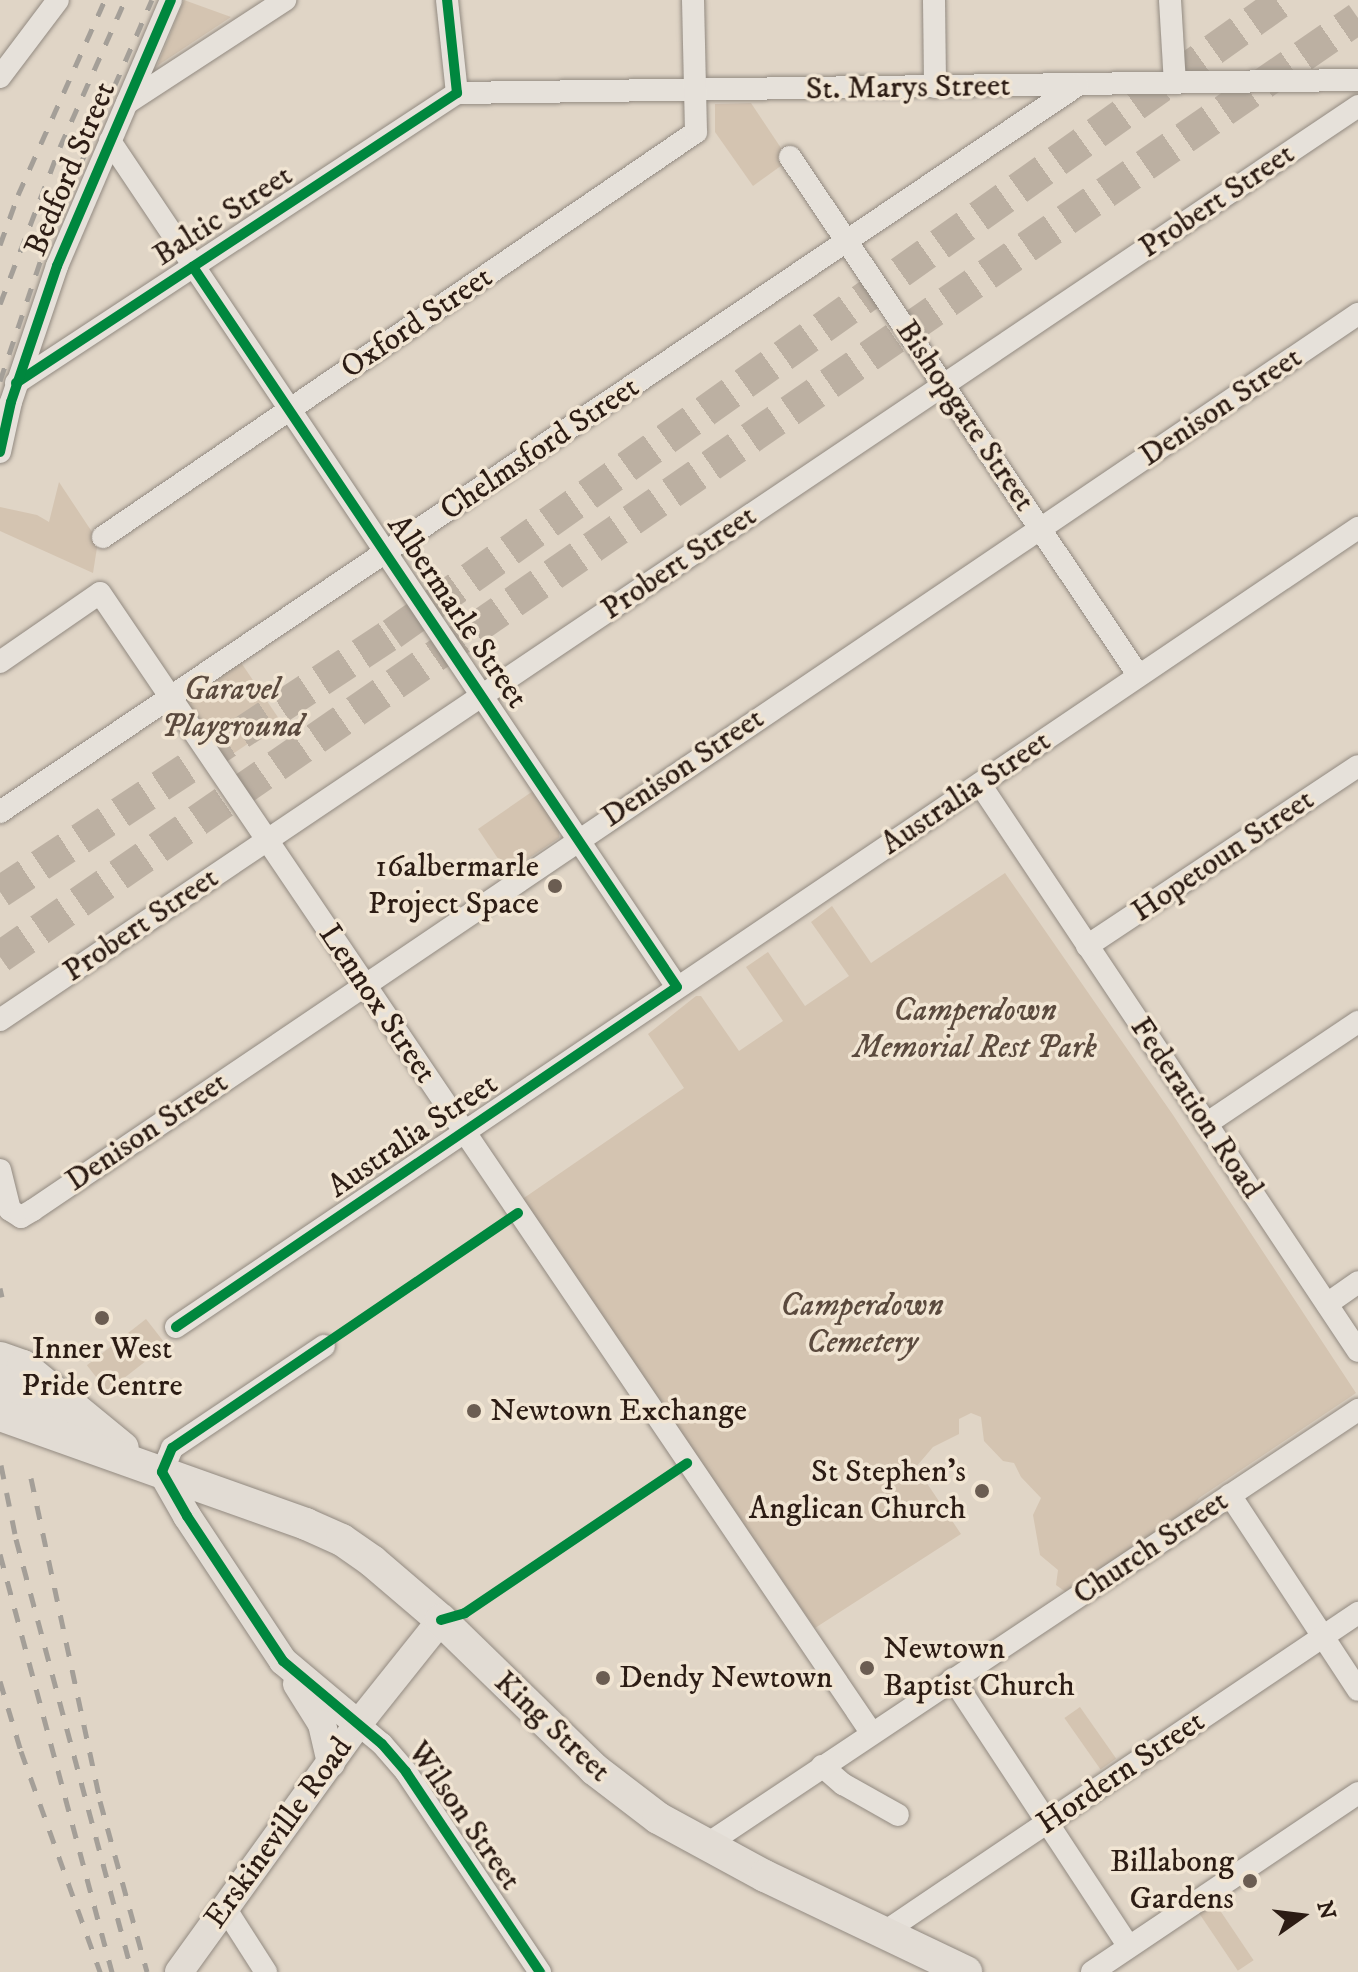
<!DOCTYPE html>
<html>
<head>
<meta charset="utf-8">
<style>
	body { margin:0 }
	#map { position:relative; width:1358px; height:1972px; overflow:hidden; background:#e0d5c6; font-family:"IM FELL DW Pica",serif }
	div>[style] { position:absolute }
	.green>* { inset:0; background:#d4c4b1; transform-origin:0 0 }
	.highway-tunnel>* { height:32px; margin-top:-16px; transform-origin:0; background:repeating-linear-gradient(90deg,#bcb0a2 0 32px,transparent 0 48px) }
	.roads { filter:drop-shadow(0 0 2px #928a81) drop-shadow(0 0 2px #928a81) }
	.minor>* { height:22px; margin:-11px; padding:0 11px; transform-origin:11px; border-radius:11px; background:#e6e1da }
	.major>* { height:28px; margin:-14px; padding:0 14px; transform-origin:14px; border-radius:14px; background:#e2dcd4 }
	.highway>* { height:32px; margin:-16px; padding:0 16px; transform-origin:16px; border-radius:16px; background:#e2dcd4 }
	.rail>* { height:5px; margin-top:-2.5px; transform-origin:0; background:repeating-linear-gradient(90deg,#a49f98 0 14px,transparent 0 28px) }
	.cycleway>* { height:10px; margin:-5px; padding:0 5px; transform-origin:5px; border-radius:5px; background:#00873e }
	.dots>* { width:22px; height:22px; translate:-50% -50%; box-sizing:border-box; border:4px solid #f1e5d3; border-radius:50% }
	span { translate:-50% -50%; white-space:nowrap; text-align:center; line-height:1.15; -webkit-text-stroke:7px #f1e5d3; paint-order:stroke }
	.street-label { font-size:32px; color:#2c1c14 }
	.park-label { font-size:32px; color:#5b4a3e; font-style:italic }
	.poi-label { font-size:32px; color:#2c1c14 }
	.right { translate:-100% -50%; text-align:right }
	.left { translate:0 -50%; text-align:left }
	.north { position:absolute; left:1262px; top:1876px; width:80px; height:80px; -webkit-text-stroke:6px #f1e5d3; paint-order:stroke; rotate:76deg; font-size:22px; font-weight:700; line-height:32px; text-align:center; color:#2c1c14 }
	.north::after { content:''; display:block; margin:auto; width:28px; height:36px; background:#2c1c14; clip-path:polygon(50% 0,100% 100%,50% 72%,0 100%) }
</style>
</head>
<body>
<div id="map">
	<div class="green">
		<div style="clip-path:polygon(184px 0,231px 17px,157px 66px)"></div>
		<div style="clip-path:polygon(751px 103px,789px 160px,753px 186px,715px 132px,715px 104px)"></div>
		<div style="clip-path:polygon(59px 482px,98px 541px,93px 573px,0 531px,0 507px,37px 515px,49px 522px)"></div>
		<div style="left:240px;top:661px;width:73px;height:67px;rotate:56deg"></div>
		<div style="clip-path:polygon(533px 791px,559px 829px,559px 838px,511px 870px,503px 866px,478px 829px)"></div>
		<div style="clip-path:polygon(1005px 873px,1173px 1115px,1356px 1393px,1199px 1498px,1191px 1509px,1067px 1593px,1056px 1585px,1058px 1570px,1040px 1555px,1033px 1515px,1041px 1498px,1021px 1477px,1014px 1463px,1003px 1461px,984px 1441px,981px 1417px,971px 1413px,959px 1419px,959px 1434px,933px 1447px,916px 1467px,961px 1534px,815px 1628px,521px 1200px,684px 1088px,648px 1034px,696px 996px,701px 996px,739px 1051px,783px 1021px,746px 967px,768px 952px,805px 1006px,849px 976px,811px 922px,832px 906px,871px 963px)"></div>
		<div style="left:146px;top:1319px;width:33px;height:75px;rotate:52deg"></div>
		<div style="left:1080px;top:1707px;width:63px;height:19px;rotate:55deg"></div>
		<div style="left:1215px;top:1903px;width:69px;height:19px;rotate:56deg"></div>
	</div>
	<div class="highway-tunnel">
		<div style="left:0;top:892px;width:469px;rotate:-33.4deg"></div>
		<div style="left:392px;top:634px;width:1094px;rotate:-35.43deg"></div>
		<div style="left:0;top:957px;width:1651px;rotate:-34.66deg"></div>
	</div>
	<div class="roads">
		<div class="minor">
			<div style="left:447px;top:0;width:94px;rotate:83.9deg"></div>
			<div style="left:934px;top:0;width:87px;rotate:89.3deg"></div>
			<div style="left:1170px;top:0;width:83px;rotate:86.6deg"></div>
			<div style="left:0;top:77px;width:96px;rotate:-53deg"></div>
			<div style="left:457px;top:93px;width:901px;rotate:-0.83deg"></div>
			<div style="left:127px;top:103px;width:189px;rotate:-33.1deg"></div>
			<div style="left:110px;top:141px;width:1018px;rotate:56.17deg"></div>
			<div style="left:790px;top:157px;width:625px;rotate:56.08deg"></div>
			<div style="left:16px;top:383px;width:528px;rotate:-33.33deg"></div>
			<div style="left:0;top:452px;width:51px;rotate:-77.6deg"></div>
			<div style="left:11px;top:402px;width:144px;rotate:-71.3deg"></div>
			<div style="left:57px;top:266px;width:289px;rotate:-66.8deg"></div>
			<div style="left:103px;top:537px;width:718px;rotate:-34.33deg"></div>
			<div style="left:696px;top:132px;width:132px;rotate:-91.3deg"></div>
			<div style="left:0;top:662px;width:121px;rotate:-34.6deg"></div>
			<div style="left:100px;top:593px;width:1375px;rotate:55.91deg"></div>
			<div style="left:980px;top:784px;width:681px;rotate:56.31deg"></div>
			<div style="left:0;top:812px;width:1300px;rotate:-34deg"></div>
			<div style="left:1087px;top:946px;width:325px;rotate:-33.6deg"></div>
			<div style="left:0;top:1020px;width:1637px;rotate:-33.94deg"></div>
			<div style="left:1206px;top:1124px;width:183px;rotate:-33.9deg"></div>
			<div style="left:0;top:1170px;width:41px;rotate:76deg"></div>
			<div style="left:10px;top:1210px;width:13px;rotate:32deg"></div>
			<div style="left:21px;top:1217px;width:14px;rotate:-30deg"></div>
			<div style="left:33px;top:1210px;width:1600px;rotate:-34.07deg"></div>
			<div style="left:1327px;top:1304px;width:38px;rotate:-35deg"></div>
			<div style="left:176px;top:1327px;width:1427px;rotate:-34.06deg"></div>
			<div style="left:162px;top:1472px;width:26px;rotate:-67deg"></div>
			<div style="left:172px;top:1448px;width:183px;rotate:-33.9deg"></div>
			<div style="left:1230px;top:1495px;width:233px;rotate:56.7deg"></div>
			<div style="left:953px;top:1679px;width:318px;rotate:56.7deg"></div>
			<div style="left:358px;top:1724px;width:31px;rotate:40deg"></div>
			<div style="left:382px;top:1744px;width:37px;rotate:49deg"></div>
			<div style="left:406px;top:1772px;width:241px;rotate:56.2deg"></div>
			<div style="left:822px;top:1766px;width:28px;rotate:41deg"></div>
			<div style="left:843px;top:1784px;width:63px;rotate:29.4deg"></div>
			<div style="left:706px;top:1845px;width:784px;rotate:-33.71deg"></div>
			<div style="left:225px;top:1908px;width:76px;rotate:57.4deg"></div>
			<div style="left:883px;top:1933px;width:573px;rotate:-33.97deg"></div>
			<div style="left:1092px;top:1972px;width:321px;rotate:-33.9deg"></div>
		</div>
		<div class="major">
			<div style="left:162px;top:1472px;width:51px;rotate:60.4deg"></div>
			<div style="left:187px;top:1516px;width:174px;rotate:56.5deg"></div>
			<div style="left:283px;top:1661px;width:98px;rotate:40deg"></div>
			<div style="left:297px;top:1684px;width:47px;rotate:58deg"></div>
			<div style="left:322px;top:1724px;width:40px;rotate:77deg"></div>
			<div style="left:179px;top:1972px;width:306px;rotate:-54.2deg"></div>
			<div style="left:358px;top:1724px;width:133px;rotate:-51.4deg"></div>
		</div>
		<div class="highway">
			<div style="left:0;top:1358px;width:24px;rotate:19deg"></div>
			<div style="left:23px;top:1366px;width:129px;rotate:39.4deg"></div>
			<div style="left:0;top:1380px;width:70px;rotate:42.1deg"></div>
			<div style="left:0;top:1415px;width:325px;rotate:19.6deg"></div>
			<div style="left:306px;top:1524px;width:39px;rotate:24deg"></div>
			<div style="left:342px;top:1540px;width:37px;rotate:35deg"></div>
			<div style="left:372px;top:1561px;width:91px;rotate:40.5deg"></div>
			<div style="left:441px;top:1620px;width:214px;rotate:44.2deg"></div>
			<div style="left:594px;top:1769px;width:81px;rotate:37.4deg"></div>
			<div style="left:658px;top:1818px;width:122px;rotate:28.5deg"></div>
			<div style="left:765px;top:1876px;width:223px;rotate:25.5deg"></div>
		</div>
	</div>
	<div class="rail">
		<div style="left:0;top:245px;width:53px;rotate:-70.2deg"></div>
		<div style="left:18px;top:195px;width:214px;rotate:-66deg"></div>
		<div style="left:0;top:304px;width:168px;rotate:-69.1deg"></div>
		<div style="left:60px;top:147px;width:161px;rotate:-66.1deg"></div>
		<div style="left:0;top:381px;width:148px;rotate:-71.4deg"></div>
		<div style="left:47px;top:241px;width:263px;rotate:-66.5deg"></div>
		<div style="left:0;top:1288px;width:9px;rotate:77deg"></div>
		<div style="left:1px;top:1465px;width:76px;rotate:78.5deg"></div>
		<div style="left:16px;top:1539px;width:448px;rotate:75deg"></div>
		<div style="left:31px;top:1478px;width:330px;rotate:77.9deg"></div>
		<div style="left:100px;top:1801px;width:177px;rotate:74.6deg"></div>
		<div style="left:0;top:1554px;width:433px;rotate:75deg"></div>
		<div style="left:0;top:1681px;width:73px;rotate:73.3deg"></div>
		<div style="left:21px;top:1751px;width:235px;rotate:70.3deg"></div>
	</div>
	<div class="cycleway">
		<div style="left:16px;top:383px;width:528px;rotate:-33.33deg"></div>
		<div style="left:457px;top:93px;width:94px;rotate:-96.1deg"></div>
		<div style="left:0;top:452px;width:51px;rotate:-77.6deg"></div>
		<div style="left:11px;top:402px;width:144px;rotate:-71.3deg"></div>
		<div style="left:57px;top:266px;width:289px;rotate:-66.8deg"></div>
		<div style="left:518px;top:1213px;width:418px;rotate:145.8deg"></div>
		<div style="left:172px;top:1448px;width:26px;rotate:113deg"></div>
		<div style="left:162px;top:1472px;width:51px;rotate:60.4deg"></div>
		<div style="left:187px;top:1516px;width:174px;rotate:56.5deg"></div>
		<div style="left:283px;top:1661px;width:129px;rotate:40deg"></div>
		<div style="left:382px;top:1744px;width:37px;rotate:49deg"></div>
		<div style="left:406px;top:1772px;width:241px;rotate:56.2deg"></div>
		<div style="left:176px;top:1327px;width:605px;rotate:-34.16deg"></div>
		<div style="left:677px;top:987px;width:868px;rotate:-123.91deg"></div>
		<div style="left:441px;top:1620px;width:25px;rotate:-16deg"></div>
		<div style="left:465px;top:1613px;width:268px;rotate:-34deg"></div>
	</div>
	<div class="dots">
		<div style="left:555px;top:886px;background:#6b5d52"></div>
		<div style="left:102px;top:1318px;background:#6b5d52"></div>
		<div style="left:474px;top:1411px;background:#6b5d52"></div>
		<div style="left:982px;top:1491px;background:#6b5d52"></div>
		<div style="left:867px;top:1668px;background:#6b5d52"></div>
		<div style="left:603px;top:1678px;background:#6b5d52"></div>
		<div style="left:1250px;top:1881px;background:#6b5d52"></div>
	</div>
	<div class="street-label">
		<span style="left:908px;top:88px;rotate:-1deg">St. Marys Street</span>
		<span style="left:71px;top:169px;rotate:-67deg">Bedford Street</span>
		<span style="left:1217px;top:201px;rotate:-34deg">Probert Street</span>
		<span style="left:223px;top:216px;rotate:-33deg">Baltic Street</span>
		<span style="left:417px;top:323px;rotate:-34deg">Oxford Street</span>
		<span style="left:1221px;top:407px;rotate:-34deg">Denison Street</span>
		<span style="left:965px;top:416px;rotate:56deg">Bishopgate Street</span>
		<span style="left:540px;top:449px;rotate:-34deg">Chelmsford Street</span>
		<span style="left:679px;top:563px;rotate:-34deg">Probert Street</span>
		<span style="left:457px;top:612px;rotate:56deg">Albermarle Street</span>
		<span style="left:683px;top:768px;rotate:-34deg">Denison Street</span>
		<span style="left:966px;top:793px;rotate:-34deg">Australia Street</span>
		<span style="left:1223px;top:856px;rotate:-34deg">Hopetoun Street</span>
		<span style="left:141px;top:925px;rotate:-34deg">Probert Street</span>
		<span style="left:377px;top:1004px;rotate:56deg">Lennox Street</span>
		<span style="left:1196px;top:1108px;rotate:56deg">Federation Road</span>
		<span style="left:147px;top:1132px;rotate:-34deg">Denison Street</span>
		<span style="left:413px;top:1136px;rotate:-34deg">Australia Street</span>
		<span style="left:1151px;top:1548px;rotate:-34deg">Church Street</span>
		<span style="left:552px;top:1727px;rotate:43deg">King Street</span>
		<span style="left:1121px;top:1773px;rotate:-34deg">Hordern Street</span>
		<span style="left:464px;top:1816px;rotate:55deg">Wilson Street</span>
		<span style="left:279px;top:1833px;rotate:-54deg">Erskineville Road</span>
	</div>
	<div class="park-label">
		<span style="left:232px;top:709px">Garavel<br>Playground</span>
		<span style="left:975px;top:1030px">Camperdown<br>Memorial Rest Park</span>
		<span style="left:862px;top:1325px">Camperdown<br>Cemetery</span>
	</div>
	<div class="poi-label">
		<span class="right" style="left:539px;top:886px">16albermarle<br>Project Space</span>
		<span style="left:102px;top:1368px">Inner West<br>Pride Centre</span>
		<span class="left" style="left:490px;top:1411px">Newtown Exchange</span>
		<span class="right" style="left:966px;top:1491px">St Stephen’s<br>Anglican Church</span>
		<span class="left" style="left:883px;top:1668px">Newtown<br>Baptist Church</span>
		<span class="left" style="left:619px;top:1678px">Dendy Newtown</span>
		<span class="right" style="left:1234px;top:1881px">Billabong<br>Gardens</span>
	</div>
	<div class="north">N</div>
</div>
</body>
</html>
